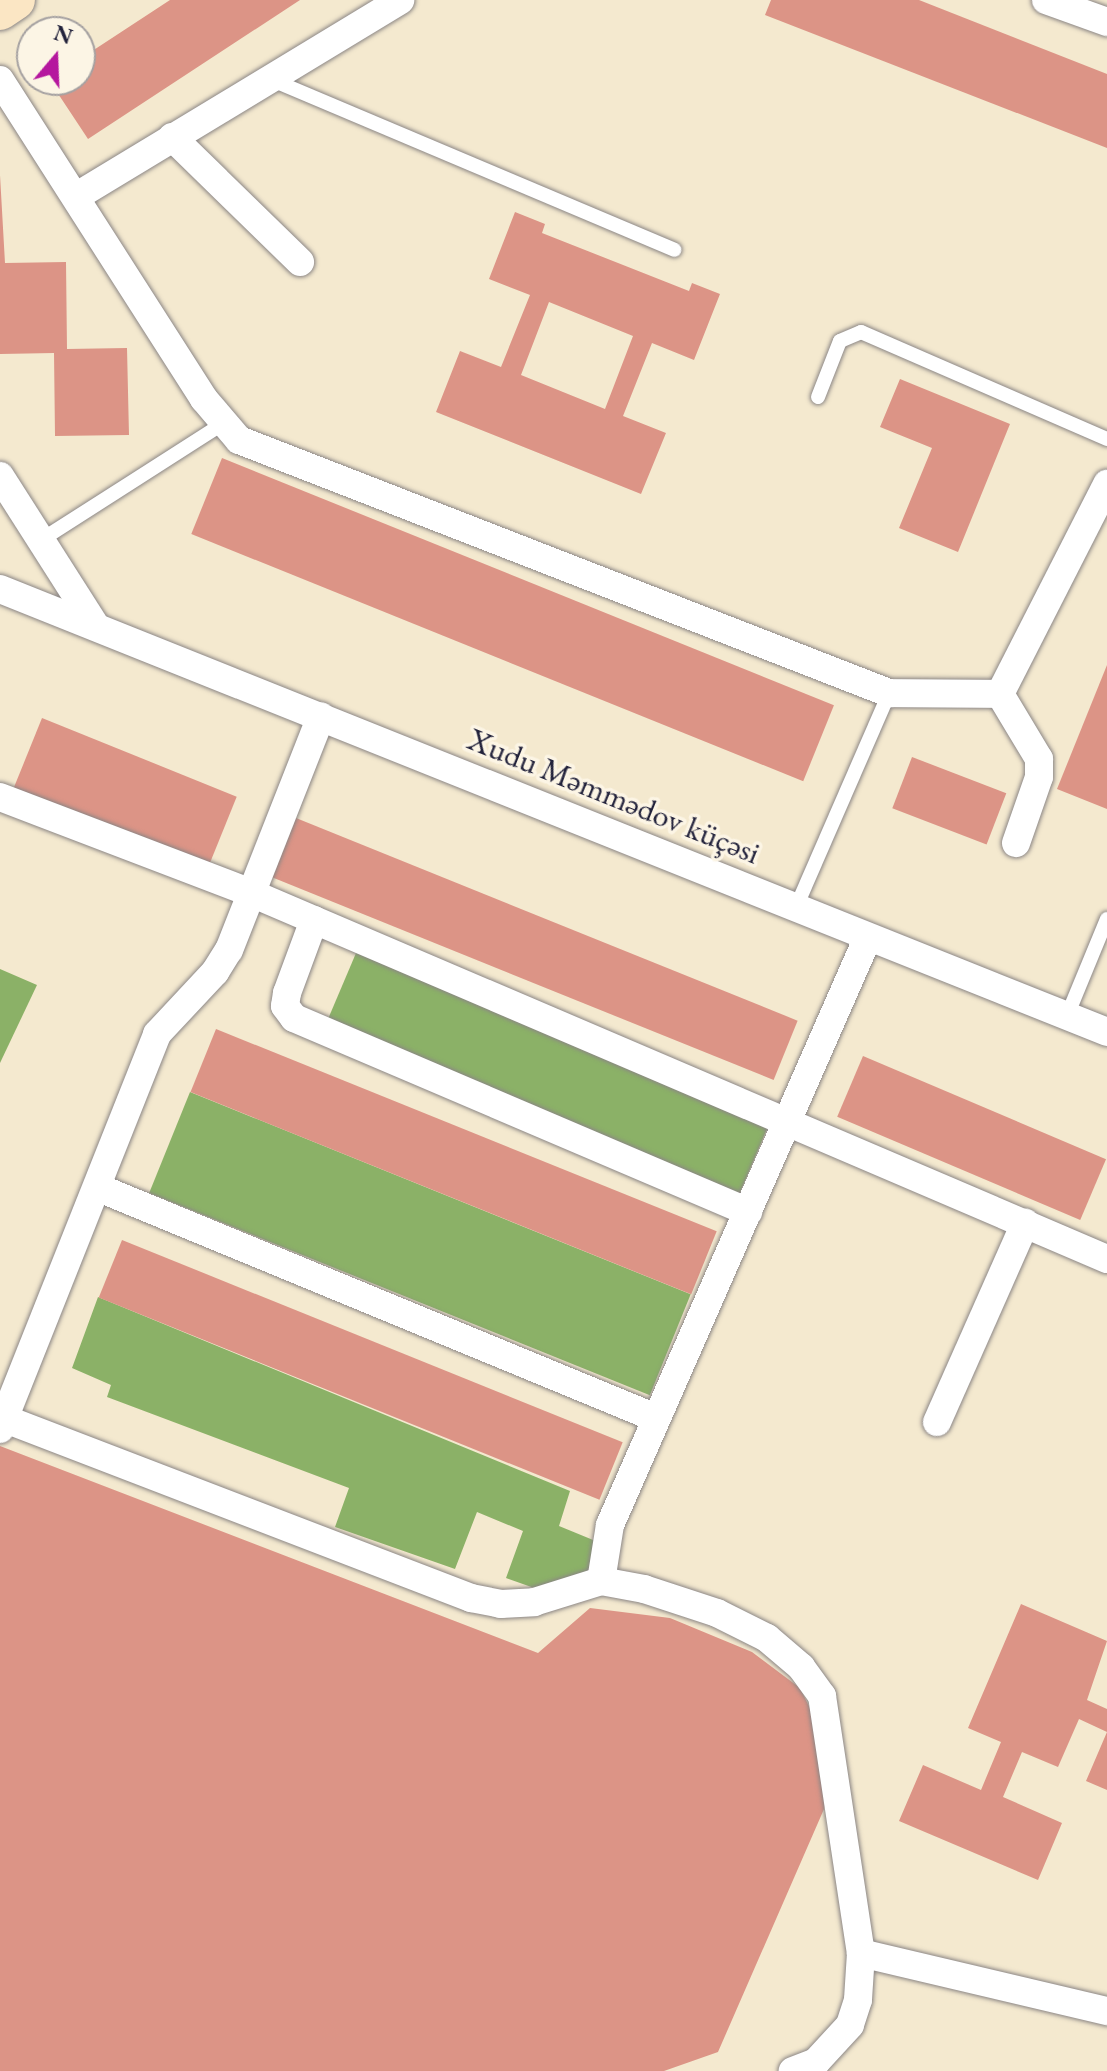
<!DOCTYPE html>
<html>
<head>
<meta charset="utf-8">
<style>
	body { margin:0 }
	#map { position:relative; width:1107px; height:2071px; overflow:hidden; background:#f4e9cf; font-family:"EB Garamond",serif }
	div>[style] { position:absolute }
	.forest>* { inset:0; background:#8bb167; transform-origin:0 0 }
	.building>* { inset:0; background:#dc9486; transform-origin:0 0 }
	.roads { filter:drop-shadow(0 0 2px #8b8685) drop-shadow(0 0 2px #8b8685) }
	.lane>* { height:14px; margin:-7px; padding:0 7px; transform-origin:7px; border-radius:7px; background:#fff }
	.street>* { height:28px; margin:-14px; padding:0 14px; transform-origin:14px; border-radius:14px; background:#fff }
	.secondary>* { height:40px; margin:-20px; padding:0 20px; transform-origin:20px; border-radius:20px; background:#fbe6c4 }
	span { translate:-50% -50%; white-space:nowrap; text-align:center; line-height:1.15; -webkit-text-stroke:7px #fcf5e5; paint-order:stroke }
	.street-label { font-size:32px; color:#22223b }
	.north { position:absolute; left:16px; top:16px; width:80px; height:80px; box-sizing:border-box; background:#fcf5e5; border:2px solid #a5a1a1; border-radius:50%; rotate:19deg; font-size:22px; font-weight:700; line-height:32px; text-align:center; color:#22223b }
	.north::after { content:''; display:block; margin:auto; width:28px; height:36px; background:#b5179e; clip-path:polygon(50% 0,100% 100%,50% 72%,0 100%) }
</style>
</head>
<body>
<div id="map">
	<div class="forest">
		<div style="left:359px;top:946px;width:447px;height:87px;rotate:23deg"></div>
		<div style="clip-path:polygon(0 969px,37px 985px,0 1063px)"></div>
		<div style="left:190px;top:1092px;width:540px;height:109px;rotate:22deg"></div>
		<div style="clip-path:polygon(98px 1297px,570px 1491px,559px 1526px,598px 1542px,590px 1569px,571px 1582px,537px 1589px,506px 1578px,523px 1531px,477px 1512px,455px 1569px,335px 1527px,349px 1488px,107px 1397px,111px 1385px,72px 1368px)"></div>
	</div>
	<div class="building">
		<div style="clip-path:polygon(170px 0,300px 0,88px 139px,49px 80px,80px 80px,80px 59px)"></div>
		<div style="clip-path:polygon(771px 0,919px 0,1107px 74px,1107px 148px,765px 15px)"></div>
		<div style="clip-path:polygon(0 175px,5px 263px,66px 262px,67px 349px,127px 348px,129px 435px,55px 436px,54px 353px,0 354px)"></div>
		<div style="clip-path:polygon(evenodd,515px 212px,545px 224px,542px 233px,689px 291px,692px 283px,720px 294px,694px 360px,652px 343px,623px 416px,666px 433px,641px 494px,436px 412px,460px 351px,501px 367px,530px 295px,489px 279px,515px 212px,549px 302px,633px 336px,605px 409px,521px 375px,549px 302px)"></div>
		<div style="clip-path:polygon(900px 379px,1010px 424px,958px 552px,899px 528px,932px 448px,880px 427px)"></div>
		<div style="left:222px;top:458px;width:660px;height:82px;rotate:22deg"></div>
		<div style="clip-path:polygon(1107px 665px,1107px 809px,1057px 789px)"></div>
		<div style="left:42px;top:718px;width:210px;height:78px;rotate:22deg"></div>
		<div style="left:912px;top:757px;width:101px;height:55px;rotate:21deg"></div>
		<div style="left:296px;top:818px;width:541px;height:64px;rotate:22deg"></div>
		<div style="left:216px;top:1029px;width:540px;height:68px;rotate:22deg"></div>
		<div style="left:863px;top:1056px;width:264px;height:66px;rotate:23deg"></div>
		<div style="left:122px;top:1240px;width:540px;height:62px;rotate:22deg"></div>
		<div style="clip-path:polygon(0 1446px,538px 1653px,590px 1608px,670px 1618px,752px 1652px,800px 1688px,824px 1737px,831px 1793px,718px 2052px,664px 2071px,0 2071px)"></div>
		<div style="clip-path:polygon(1021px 1604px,1107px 1641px,1087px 1700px,1107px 1709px,1107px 1790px,1086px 1781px,1107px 1732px,1079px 1719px,1058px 1767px,1022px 1752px,1003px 1797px,1062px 1823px,1038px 1880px,899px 1821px,923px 1765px,981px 1790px,1001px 1742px,968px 1728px)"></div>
	</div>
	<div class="roads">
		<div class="lane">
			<div style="left:270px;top:79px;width:439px;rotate:22.9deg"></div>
			<div style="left:818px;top:397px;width:60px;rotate:-68.6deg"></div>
			<div style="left:840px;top:341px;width:23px;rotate:-23deg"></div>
			<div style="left:861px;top:332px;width:268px;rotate:23.5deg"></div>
			<div style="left:41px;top:540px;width:214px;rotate:-32.6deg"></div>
			<div style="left:797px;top:905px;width:231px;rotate:-66.5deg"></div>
			<div style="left:1067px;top:1016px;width:105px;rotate:-67.6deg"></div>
		</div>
		<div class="street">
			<div style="left:1046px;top:0;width:65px;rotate:19.8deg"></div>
			<div style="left:0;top:80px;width:379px;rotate:57.4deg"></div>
			<div style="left:204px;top:399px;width:54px;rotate:49.5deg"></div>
			<div style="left:239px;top:440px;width:698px;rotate:21.27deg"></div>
			<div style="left:889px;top:693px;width:111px;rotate:0.5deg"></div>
			<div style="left:1000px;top:694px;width:236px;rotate:-63deg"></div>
			<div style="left:172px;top:137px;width:179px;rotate:44.3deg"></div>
			<div style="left:77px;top:196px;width:378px;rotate:-31.2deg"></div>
			<div style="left:0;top:476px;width:177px;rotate:57.5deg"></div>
			<div style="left:0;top:589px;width:1192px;rotate:21.81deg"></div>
			<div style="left:1000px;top:694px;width:76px;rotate:59deg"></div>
			<div style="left:1039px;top:759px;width:18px;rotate:90deg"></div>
			<div style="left:1039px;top:777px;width:70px;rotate:109.2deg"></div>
			<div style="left:0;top:797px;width:269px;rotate:20.9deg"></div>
			<div style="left:251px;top:893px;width:931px;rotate:23.15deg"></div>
			<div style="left:314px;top:920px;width:78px;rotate:110.3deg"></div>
			<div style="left:287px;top:993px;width:13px;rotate:99deg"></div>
			<div style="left:285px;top:1006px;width:15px;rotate:53deg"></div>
			<div style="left:294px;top:1018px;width:494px;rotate:23.1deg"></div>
			<div style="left:99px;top:1188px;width:603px;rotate:22.44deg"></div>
			<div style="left:0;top:1417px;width:505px;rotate:21.02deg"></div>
			<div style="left:471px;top:1598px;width:31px;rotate:11deg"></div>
			<div style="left:501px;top:1604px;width:33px;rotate:-3deg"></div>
			<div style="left:534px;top:1602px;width:70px;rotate:-17.4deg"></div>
			<div style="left:601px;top:1581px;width:44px;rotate:10.5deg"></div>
			<div style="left:644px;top:1589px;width:77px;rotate:18.2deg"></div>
			<div style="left:717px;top:1613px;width:56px;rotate:26.6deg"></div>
			<div style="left:767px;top:1638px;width:45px;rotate:40.5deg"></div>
			<div style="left:801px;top:1667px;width:36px;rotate:54deg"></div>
			<div style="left:822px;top:1696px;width:260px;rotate:81.4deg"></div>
			<div style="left:861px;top:1953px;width:47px;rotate:93.7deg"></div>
			<div style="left:858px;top:2000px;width:26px;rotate:108deg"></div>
			<div style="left:850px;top:2025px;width:50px;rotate:132.6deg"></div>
			<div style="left:816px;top:2062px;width:25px;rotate:159deg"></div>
			<div style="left:937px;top:1422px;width:218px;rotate:-66.1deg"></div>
			<div style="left:0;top:1429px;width:425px;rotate:-68.3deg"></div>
			<div style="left:157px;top:1034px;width:85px;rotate:-46.9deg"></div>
			<div style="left:215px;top:972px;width:26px;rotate:-58deg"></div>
			<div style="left:229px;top:950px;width:251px;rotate:-68.5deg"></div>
			<div style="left:601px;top:1581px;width:57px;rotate:-80.9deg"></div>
			<div style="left:610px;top:1525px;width:642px;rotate:-66.31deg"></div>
			<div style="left:861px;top:1953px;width:253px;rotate:13.3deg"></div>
		</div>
		<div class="secondary">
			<div style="left:0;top:10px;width:18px;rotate:-34deg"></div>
		</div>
	</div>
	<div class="street-label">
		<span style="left:614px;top:796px;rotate:22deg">Xudu Məmmədov küçəsi</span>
	</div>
	<div class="north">N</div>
</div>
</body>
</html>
